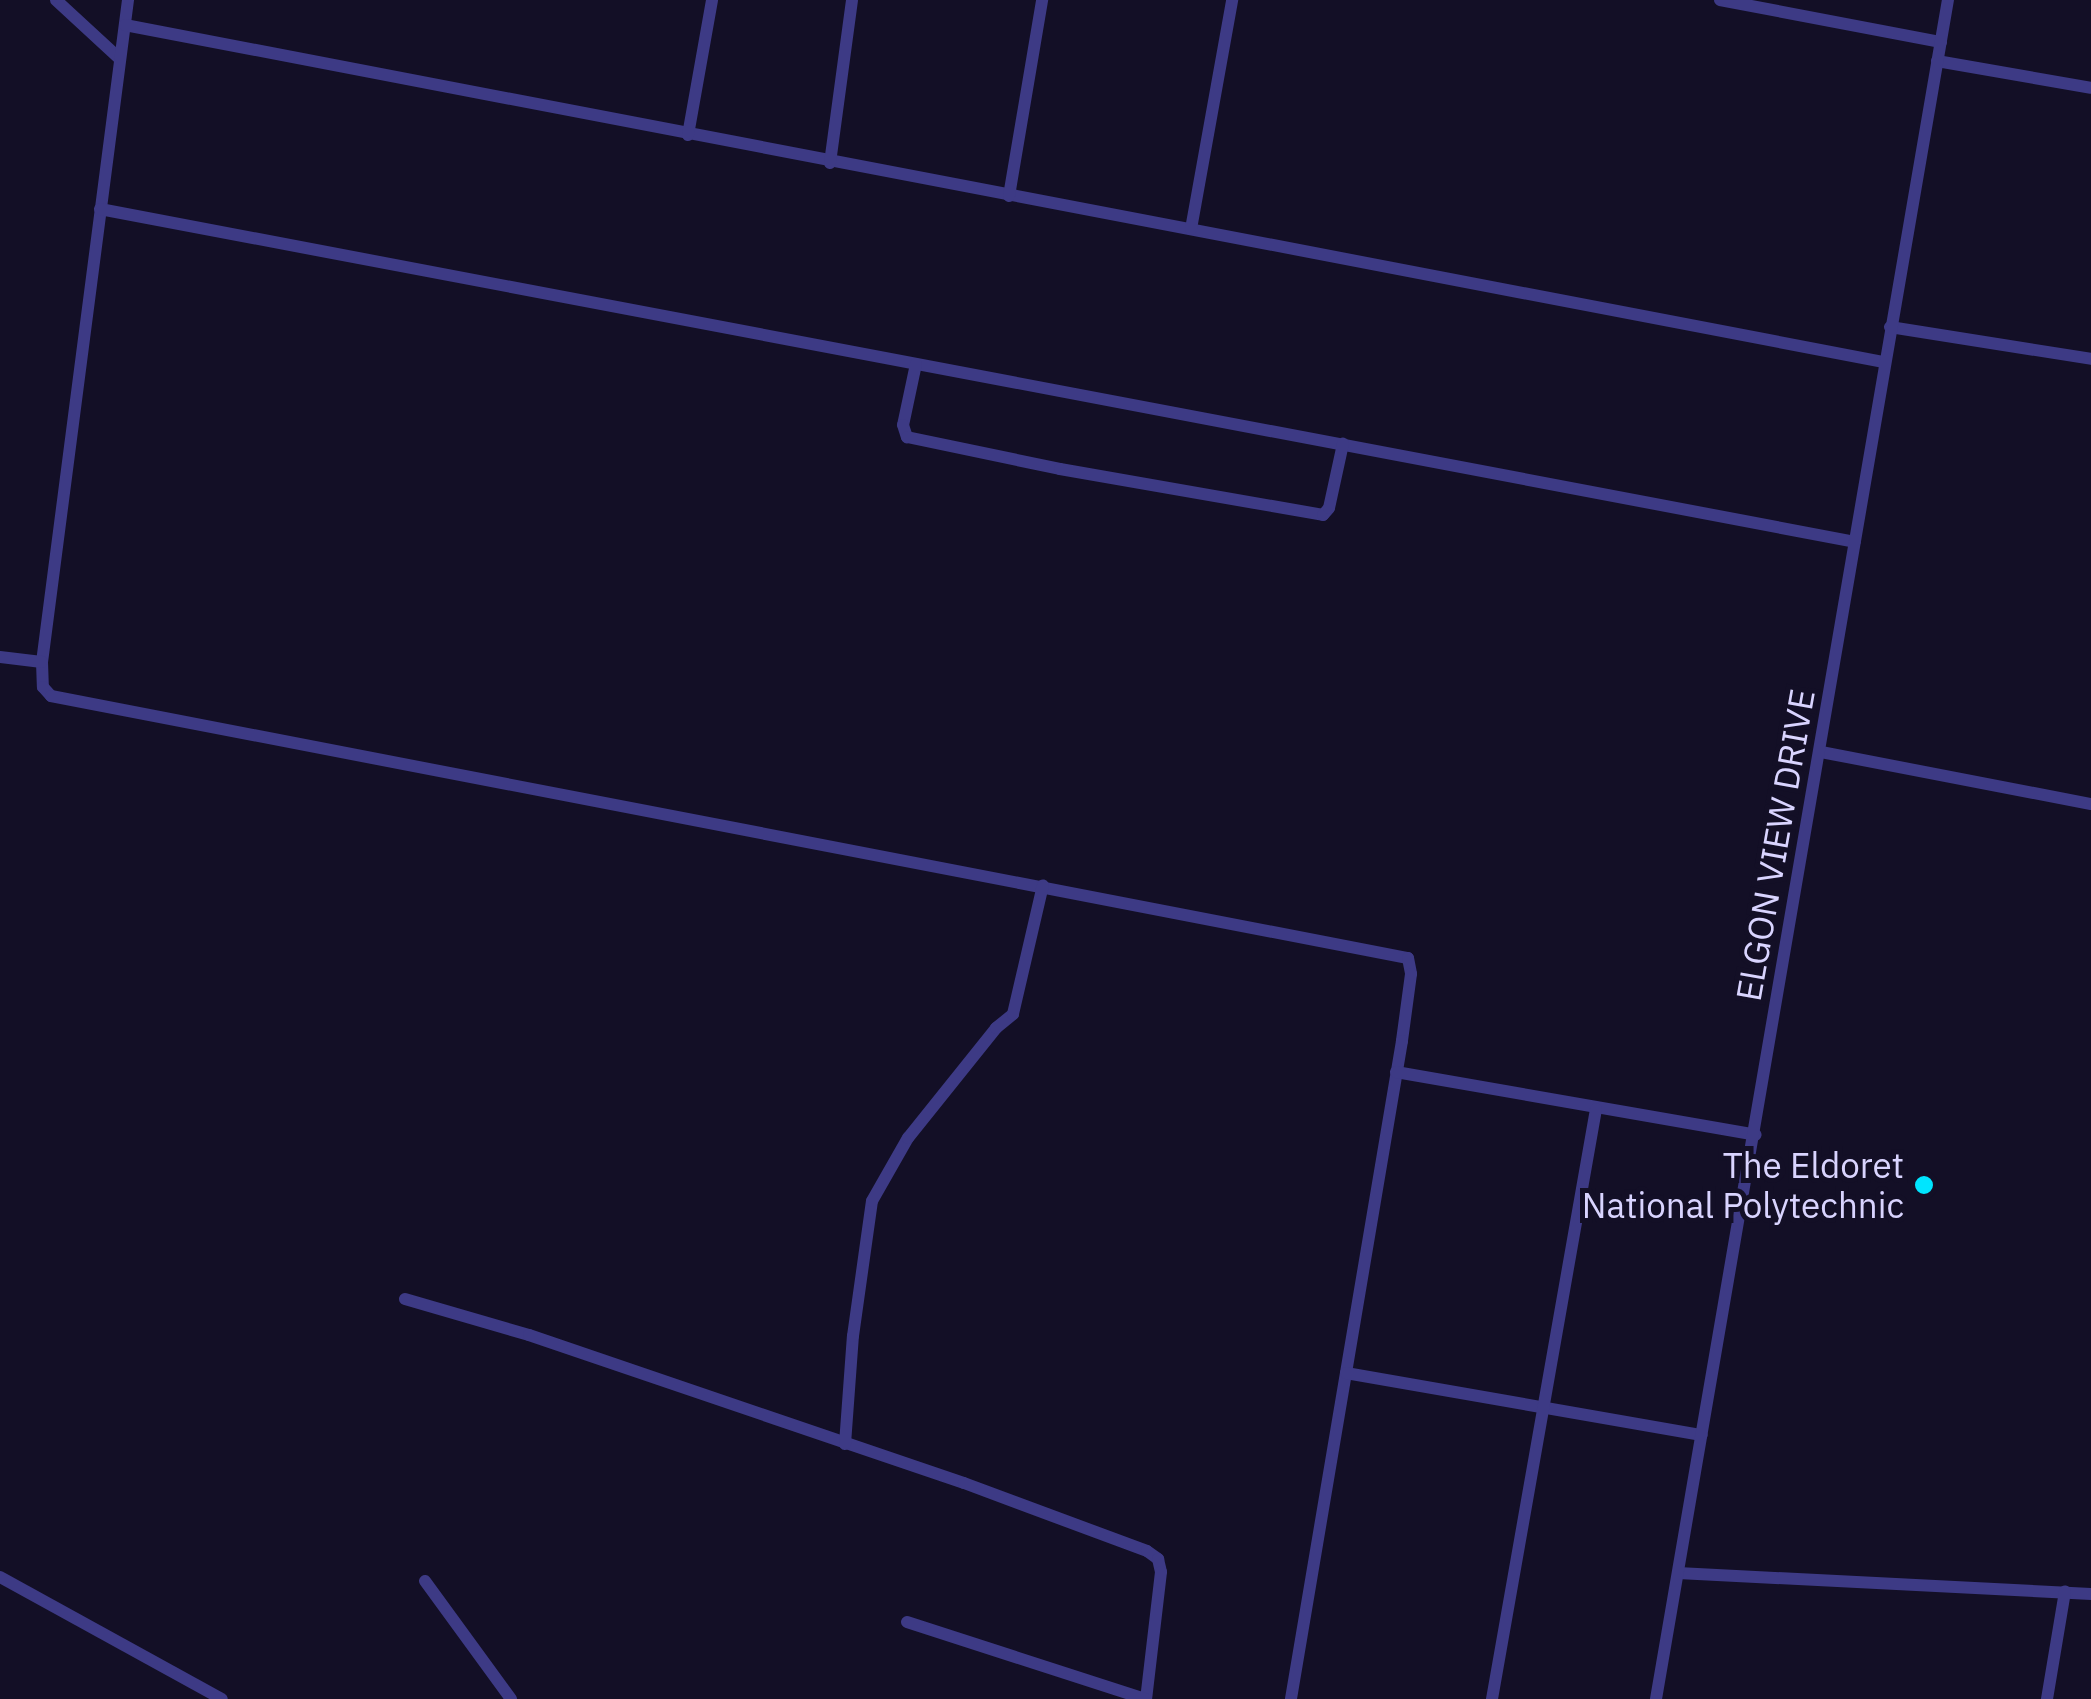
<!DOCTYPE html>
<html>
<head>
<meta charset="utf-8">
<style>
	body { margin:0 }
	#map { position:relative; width:2091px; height:1699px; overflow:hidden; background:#130f26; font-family:"IBM Plex Sans",sans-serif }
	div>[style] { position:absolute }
	.minor>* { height:12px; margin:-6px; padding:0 6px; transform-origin:6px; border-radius:6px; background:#3d3a85 }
	.dots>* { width:28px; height:28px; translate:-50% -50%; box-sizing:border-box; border:5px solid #130f26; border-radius:50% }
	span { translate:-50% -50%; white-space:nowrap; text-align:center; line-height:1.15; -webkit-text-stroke:10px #130f26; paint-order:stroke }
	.street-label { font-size:35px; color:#d9d4ff }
	.poi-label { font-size:35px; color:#d9d4ff }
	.right { translate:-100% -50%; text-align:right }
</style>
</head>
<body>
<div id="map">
	<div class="minor">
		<div style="left:56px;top:0;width:87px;rotate:42.7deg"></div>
		<div style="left:128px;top:0;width:668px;rotate:97.4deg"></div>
		<div style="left:42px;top:662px;width:25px;rotate:88deg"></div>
		<div style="left:43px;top:687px;width:12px;rotate:48deg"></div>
		<div style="left:51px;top:696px;width:1382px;rotate:10.93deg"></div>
		<div style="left:1408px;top:958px;width:16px;rotate:79deg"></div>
		<div style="left:1411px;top:974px;width:68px;rotate:97.7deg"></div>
		<div style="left:1402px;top:1041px;width:667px;rotate:99.58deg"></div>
		<div style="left:1720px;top:0;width:225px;rotate:10.8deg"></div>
		<div style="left:125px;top:25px;width:1791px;rotate:10.85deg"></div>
		<div style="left:1937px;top:61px;width:156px;rotate:9.9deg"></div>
		<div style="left:688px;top:135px;width:137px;rotate:-79.9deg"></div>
		<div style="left:830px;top:163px;width:164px;rotate:-82.3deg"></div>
		<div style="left:1009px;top:196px;width:199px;rotate:-80.4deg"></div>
		<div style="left:100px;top:209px;width:1786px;rotate:10.74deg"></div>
		<div style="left:1191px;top:229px;width:233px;rotate:-79.8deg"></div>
		<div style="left:1890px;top:327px;width:204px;rotate:9deg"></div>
		<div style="left:916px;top:364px;width:62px;rotate:102deg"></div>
		<div style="left:903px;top:425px;width:13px;rotate:72deg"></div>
		<div style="left:907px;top:437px;width:156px;rotate:11.8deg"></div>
		<div style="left:1060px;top:469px;width:267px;rotate:9.9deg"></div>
		<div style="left:1323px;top:515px;width:9px;rotate:-49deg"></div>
		<div style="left:1329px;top:508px;width:66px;rotate:-77.7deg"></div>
		<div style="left:0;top:657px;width:42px;rotate:6.8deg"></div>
		<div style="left:1821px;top:752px;width:275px;rotate:10.9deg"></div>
		<div style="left:1396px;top:1072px;width:365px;rotate:9.9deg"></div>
		<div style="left:405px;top:1299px;width:129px;rotate:16.2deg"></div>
		<div style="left:529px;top:1335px;width:459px;rotate:18.8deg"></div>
		<div style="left:964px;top:1483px;width:195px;rotate:20.4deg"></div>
		<div style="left:1147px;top:1551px;width:14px;rotate:36deg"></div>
		<div style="left:1158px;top:1559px;width:13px;rotate:77deg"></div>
		<div style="left:1161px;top:1572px;width:128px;rotate:96.7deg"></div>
		<div style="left:1346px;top:1373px;width:361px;rotate:9.9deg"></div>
		<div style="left:845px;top:1444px;width:108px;rotate:-85.8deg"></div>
		<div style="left:853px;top:1336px;width:136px;rotate:-82deg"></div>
		<div style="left:872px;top:1201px;width:73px;rotate:-60.3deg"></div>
		<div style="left:908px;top:1138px;width:141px;rotate:-51.3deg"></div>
		<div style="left:996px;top:1028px;width:22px;rotate:-39deg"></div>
		<div style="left:1013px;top:1014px;width:132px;rotate:-76.9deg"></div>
		<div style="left:1678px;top:1573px;width:414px;rotate:2.9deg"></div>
		<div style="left:0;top:1577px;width:253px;rotate:28.8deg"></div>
		<div style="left:425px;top:1581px;width:146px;rotate:53.9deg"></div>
		<div style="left:907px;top:1622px;width:251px;rotate:17.9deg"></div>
		<div style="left:1492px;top:1699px;width:599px;rotate:-80deg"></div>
		<div style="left:1656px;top:1699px;width:1724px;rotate:-80.25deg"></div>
		<div style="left:2047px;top:1699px;width:109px;rotate:-80.5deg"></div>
	</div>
	<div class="dots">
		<div style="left:1924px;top:1185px;background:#00e5ff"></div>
	</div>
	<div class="street-label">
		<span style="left:1775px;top:845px;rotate:-80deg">ELGON VIEW DRIVE</span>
	</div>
	<div class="poi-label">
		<span class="right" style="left:1904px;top:1185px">The Eldoret<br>National Polytechnic</span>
	</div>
</div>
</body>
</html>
